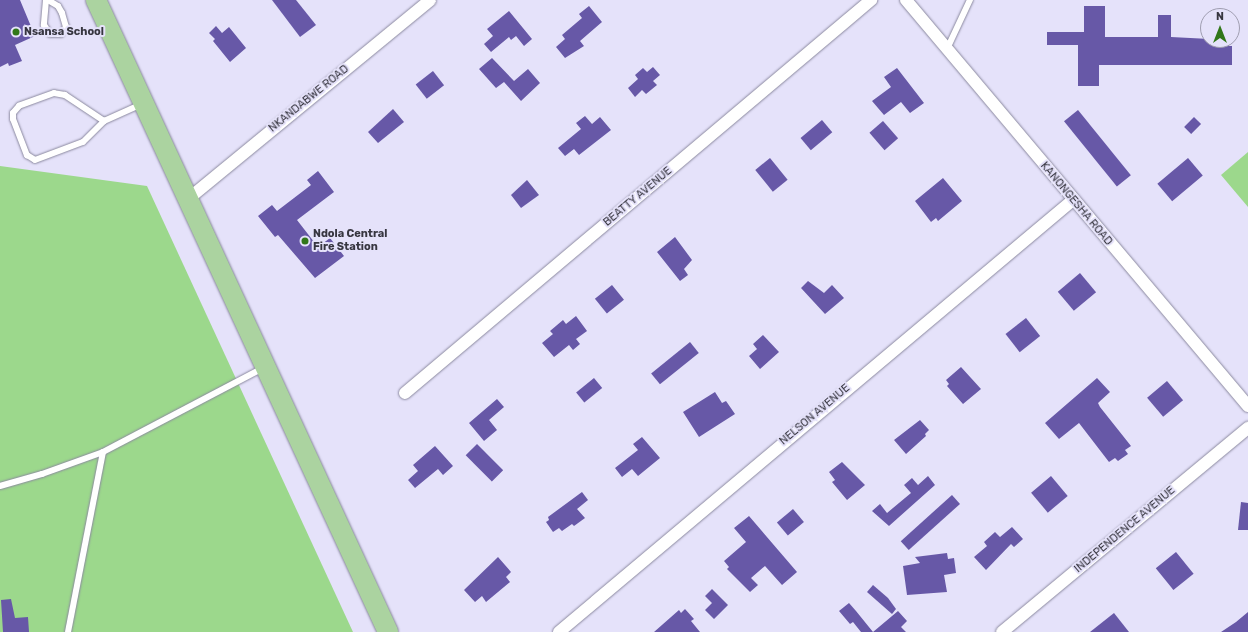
<!DOCTYPE html>
<html>
<head>
<meta charset="utf-8">
<style>
	body { margin:0 }
	#map { position:relative; width:1248px; height:632px; overflow:hidden; background:#e5e2fa; font-family:Rubik,sans-serif }
	div>[style] { position:absolute }
	.green>* { inset:0; background:#9cd88c }
	.building>* { inset:0; background:#6758a7; transform-origin:0 0 }
	.roads { filter:drop-shadow(0 0 1px #8b899f) drop-shadow(0 0 1px #8b899f) }
	.service>* { height:6px; margin:-3px; padding:0 3px; transform-origin:3px; border-radius:3px; background:#fff }
	.minor>* { height:12px; margin:-6px; padding:0 6px; transform-origin:6px; border-radius:6px; background:#fff }
	.trunk>* { height:20px; margin:-10px; padding:0 10px; transform-origin:10px; border-radius:10px; background:#abd3a0 }
	.dots>* { width:11px; height:11px; translate:-50% -50%; box-sizing:border-box; border:2px solid #e5e2fa; border-radius:50% }
	span { translate:-50% -50%; white-space:nowrap; text-align:center; line-height:1.15; -webkit-text-stroke:4px #e5e2fa; paint-order:stroke }
	.poi-label { font-size:11px; color:#373640; font-weight:700 }
	.left { translate:0 -50%; text-align:left }
	.street-label { font-size:11px; color:#373640 }
	.north { position:absolute; left:1200px; top:8px; width:40px; height:40px; box-sizing:border-box; background:#e5e2fa; border:1px solid #9f9db0; border-radius:50%; rotate:0deg; font-size:11px; font-weight:700; line-height:16px; text-align:center; color:#373640 }
	.north::after { content:''; display:block; margin:auto; width:14px; height:18px; background:#317719; clip-path:polygon(50% 0,100% 100%,50% 72%,0 100%) }
</style>
</head>
<body>
<div id="map">
	<div class="green">
		<div style="clip-path:polygon(1248px 152px,1248px 207px,1221px 175px)"></div>
		<div style="clip-path:polygon(0 166px,147px 186px,353px 632px,0 632px)"></div>
	</div>
	<div class="building">
		<div style="clip-path:polygon(0 0,20px 0,35px 36px,15px 45px,22px 61px,9px 66px,8px 63px,0 67px)"></div>
		<div style="clip-path:polygon(272px 0,296px 0,316px 25px,300px 37px)"></div>
		<div style="clip-path:polygon(589px 6px,602px 22px,580px 41px,584px 46px,565px 58px,556px 47px,565px 39px,562px 35px,582px 18px,579px 14px)"></div>
		<div style="clip-path:polygon(1084px 6px,1105px 6px,1105px 37px,1158px 37px,1158px 15px,1171px 15px,1171px 37px,1229px 40px,1229px 46px,1232px 46px,1232px 65px,1099px 65px,1099px 86px,1078px 86px,1078px 45px,1047px 45px,1047px 32px,1084px 32px)"></div>
		<div style="clip-path:polygon(509px 11px,532px 39px,524px 46px,516px 36px,511px 40px,509px 37px,491px 52px,484px 44px,493px 36px,487px 29px)"></div>
		<div style="clip-path:polygon(216px 26px,222px 33px,229px 27px,246px 48px,230px 62px,213px 41px,215px 39px,209px 33px)"></div>
		<div style="clip-path:polygon(492px 58px,514px 81px,528px 69px,540px 83px,521px 101px,504px 82px,496px 88px,479px 69px)"></div>
		<div style="clip-path:polygon(653px 67px,660px 75px,653px 81px,657px 85px,646px 94px,642px 90px,635px 97px,628px 88px,638px 79px,635px 75px,643px 68px,647px 72px)"></div>
		<div style="clip-path:polygon(897px 68px,924px 103px,910px 113px,901px 102px,884px 115px,872px 101px,891px 87px,884px 77px)"></div>
		<div style="left:433px;top:71px;width:18px;height:22px;rotate:52deg"></div>
		<div style="clip-path:polygon(393px 109px,404px 122px,378px 143px,368px 132px)"></div>
		<div style="left:1078px;top:110px;width:84px;height:18px;rotate:51deg"></div>
		<div style="clip-path:polygon(585px 116px,592px 124px,600px 117px,611px 130px,579px 155px,574px 149px,565px 156px,558px 148px,581px 129px,576px 123px)"></div>
		<div style="left:1194px;top:117px;width:10px;height:14px;rotate:45deg"></div>
		<div style="left:822px;top:120px;width:16px;height:28px;rotate:50deg"></div>
		<div style="left:883px;top:121px;width:23px;height:18px;rotate:49deg"></div>
		<div style="left:770px;top:158px;width:28px;height:19px;rotate:51deg"></div>
		<div style="left:1188px;top:158px;width:23px;height:40px;rotate:50deg"></div>
		<div style="clip-path:polygon(318px 171px,334px 192px,297px 220px,318px 247px,330px 238px,344px 256px,315px 278px,278px 235px,275px 237px,258px 216px,272px 205px,277px 211px,311px 185px,307px 180px)"></div>
		<div style="clip-path:polygon(943px 178px,962px 201px,938px 221px,936px 218px,931px 222px,915px 201px)"></div>
		<div style="clip-path:polygon(527px 180px,539px 195px,521px 208px,511px 195px)"></div>
		<div style="clip-path:polygon(675px 237px,692px 260px,684px 269px,688px 275px,680px 281px,657px 252px)"></div>
		<div style="left:1080px;top:273px;width:25px;height:29px;rotate:50deg"></div>
		<div style="clip-path:polygon(808px 281px,824px 293px,832px 285px,844px 298px,825px 314px,801px 288px)"></div>
		<div style="left:612px;top:285px;width:19px;height:22px;rotate:51deg"></div>
		<div style="clip-path:polygon(576px 316px,587px 331px,576px 339px,580px 344px,573px 350px,569px 345px,554px 357px,542px 343px,553px 334px,550px 331px,563px 320px,566px 324px)"></div>
		<div style="left:1026px;top:318px;width:23px;height:26px;rotate:52deg"></div>
		<div style="clip-path:polygon(763px 335px,779px 352px,760px 369px,749px 356px,757px 349px,753px 344px)"></div>
		<div style="left:690px;top:342px;width:14px;height:50px;rotate:51deg"></div>
		<div style="clip-path:polygon(961px 367px,981px 389px,963px 404px,947px 386px,949px 384px,946px 380px)"></div>
		<div style="left:594px;top:378px;width:13px;height:23px;rotate:51deg"></div>
		<div style="clip-path:polygon(1097px 378px,1110px 392px,1098px 403px,1100px 407px,1131px 446px,1125px 450px,1128px 454px,1118px 461px,1115px 458px,1109px 462px,1079px 423px,1059px 439px,1045px 423px)"></div>
		<div style="left:1167px;top:381px;width:25px;height:26px;rotate:50deg"></div>
		<div style="clip-path:polygon(715px 392px,722px 403px,726px 401px,735px 414px,699px 437px,683px 412px)"></div>
		<div style="clip-path:polygon(497px 399px,504px 407px,489px 420px,497px 430px,484px 441px,469px 423px)"></div>
		<div style="clip-path:polygon(920px 420px,929px 430px,925px 434px,926px 436px,906px 454px,894px 440px)"></div>
		<div style="clip-path:polygon(642px 437px,660px 458px,638px 476px,632px 469px,622px 477px,615px 468px,638px 450px,633px 444px)"></div>
		<div style="left:477px;top:444px;width:37px;height:16px;rotate:45deg"></div>
		<div style="clip-path:polygon(435px 446px,453px 466px,443px 475px,438px 469px,415px 488px,408px 480px,418px 471px,413px 465px)"></div>
		<div style="clip-path:polygon(842px 462px,865px 485px,847px 500px,832px 482px,835px 480px,829px 472px)"></div>
		<div style="clip-path:polygon(928px 476px,935px 485px,889px 526px,872px 511px,880px 504px,887px 513px,911px 493px,904px 485px,912px 478px,918px 485px)"></div>
		<div style="left:1051px;top:476px;width:26px;height:26px;rotate:50deg"></div>
		<div style="clip-path:polygon(582px 492px,588px 500px,577px 509px,585px 518px,574px 526px,572px 524px,562px 531px,559px 528px,553px 532px,546px 522px,549px 520px,548px 517px)"></div>
		<div style="left:952px;top:495px;width:12px;height:69px;rotate:48deg"></div>
		<div style="clip-path:polygon(1241px 502px,1248px 503px,1248px 530px,1238px 530px)"></div>
		<div style="left:793px;top:509px;width:17px;height:21px;rotate:50deg"></div>
		<div style="clip-path:polygon(749px 516px,797px 572px,782px 585px,765px 566px,751px 578px,758px 585px,750px 592px,727px 569px,729px 567px,724px 561px,746px 542px,734px 528px)"></div>
		<div style="clip-path:polygon(1012px 527px,1023px 539px,1014px 547px,1011px 544px,986px 570px,974px 557px,987px 546px,984px 542px,995px 532px,1000px 537px)"></div>
		<div style="left:1176px;top:552px;width:28px;height:26px;rotate:51deg"></div>
		<div style="clip-path:polygon(947px 553px,948px 559px,954px 558px,956px 573px,944px 575px,947px 592px,907px 595px,903px 566px,920px 563px,915px 557px)"></div>
		<div style="clip-path:polygon(498px 557px,511px 572px,506px 577px,510px 582px,486px 602px,482px 596px,475px 602px,464px 590px)"></div>
		<div style="clip-path:polygon(873px 585px,888px 598px,896px 609px,892px 614px,867px 592px)"></div>
		<div style="clip-path:polygon(712px 589px,728px 605px,714px 619px,705px 610px,712px 603px,705px 596px)"></div>
		<div style="clip-path:polygon(11px 599px,15px 618px,28px 617px,29px 632px,3px 632px,1px 600px)"></div>
		<div style="clip-path:polygon(849px 603px,856px 611px,873px 632px,861px 632px,853px 622px,850px 624px,839px 611px)"></div>
		<div style="clip-path:polygon(685px 609px,694px 619px,691px 621px,700px 632px,654px 632px,679px 610px,681px 613px)"></div>
		<div style="clip-path:polygon(898px 611px,907px 621px,901px 627px,906px 632px,873px 632px)"></div>
		<div style="clip-path:polygon(1248px 612px,1248px 632px,1221px 632px,1236px 622px)"></div>
		<div style="clip-path:polygon(1114px 613px,1129px 632px,1090px 632px)"></div>
	</div>
	<div class="roads">
		<div class="service">
			<div style="left:46px;top:0;width:25px;rotate:95deg"></div>
			<div style="left:44px;top:25px;width:11px;rotate:56deg"></div>
			<div style="left:50px;top:34px;width:11px"></div>
			<div style="left:61px;top:34px;width:9px;rotate:-54deg"></div>
			<div style="left:66px;top:27px;width:15px;rotate:-106deg"></div>
			<div style="left:62px;top:13px;width:8px;rotate:-120deg"></div>
			<div style="left:58px;top:6px;width:12px;rotate:-149deg"></div>
			<div style="left:947px;top:49px;width:54px;rotate:-64.9deg"></div>
			<div style="left:104px;top:121px;width:47px;rotate:-146.3deg"></div>
			<div style="left:65px;top:95px;width:11px;rotate:-170deg"></div>
			<div style="left:54px;top:93px;width:37px;rotate:160deg"></div>
			<div style="left:19px;top:106px;width:9px;rotate:131deg"></div>
			<div style="left:13px;top:113px;width:6px;rotate:90deg"></div>
			<div style="left:13px;top:119px;width:39px;rotate:69deg"></div>
			<div style="left:27px;top:155px;width:9px;rotate:32deg"></div>
			<div style="left:35px;top:160px;width:51px;rotate:-20.6deg"></div>
			<div style="left:83px;top:142px;width:30px;rotate:-45deg"></div>
			<div style="left:104px;top:121px;width:42px;rotate:-24.1deg"></div>
			<div style="left:0;top:486px;width:44px;rotate:-15.9deg"></div>
			<div style="left:42px;top:474px;width:65px;rotate:-19.8deg"></div>
			<div style="left:103px;top:452px;width:181px;rotate:-27.7deg"></div>
			<div style="left:68px;top:632px;width:183px;rotate:-79deg"></div>
		</div>
		<div class="minor">
			<div style="left:906px;top:0;width:531px;rotate:49.89deg"></div>
			<div style="left:188px;top:199px;width:313px;rotate:-39.4deg"></div>
			<div style="left:405px;top:393px;width:610px;rotate:-40.14deg"></div>
			<div style="left:559px;top:632px;width:671px;rotate:-40.05deg"></div>
			<div style="left:1002px;top:632px;width:320px;rotate:-39.7deg"></div>
		</div>
		<div class="trunk">
			<div style="left:96px;top:0;width:696px;rotate:65.2deg"></div>
		</div>
	</div>
	<div class="dots">
		<div style="left:16px;top:32px;background:#317719"></div>
		<div style="left:305px;top:241px;background:#317719"></div>
	</div>
	<div class="poi-label">
		<span class="left" style="left:24px;top:32px">Nsansa School</span>
		<span class="left" style="left:313px;top:241px">Ndola Central<br>Fire Station</span>
	</div>
	<div class="street-label">
		<span style="left:309px;top:99px;rotate:-39deg">NKANDABWE ROAD</span>
		<span style="left:638px;top:197px;rotate:-40deg">BEATTY AVENUE</span>
		<span style="left:1076px;top:204px;rotate:50deg">KANONGESHA ROAD</span>
		<span style="left:815px;top:415px;rotate:-40deg">NELSON AVENUE</span>
		<span style="left:1125px;top:530px;rotate:-40deg">INDEPENDENCE AVENUE</span>
	</div>
	<div class="north">N</div>
</div>
</body>
</html>
